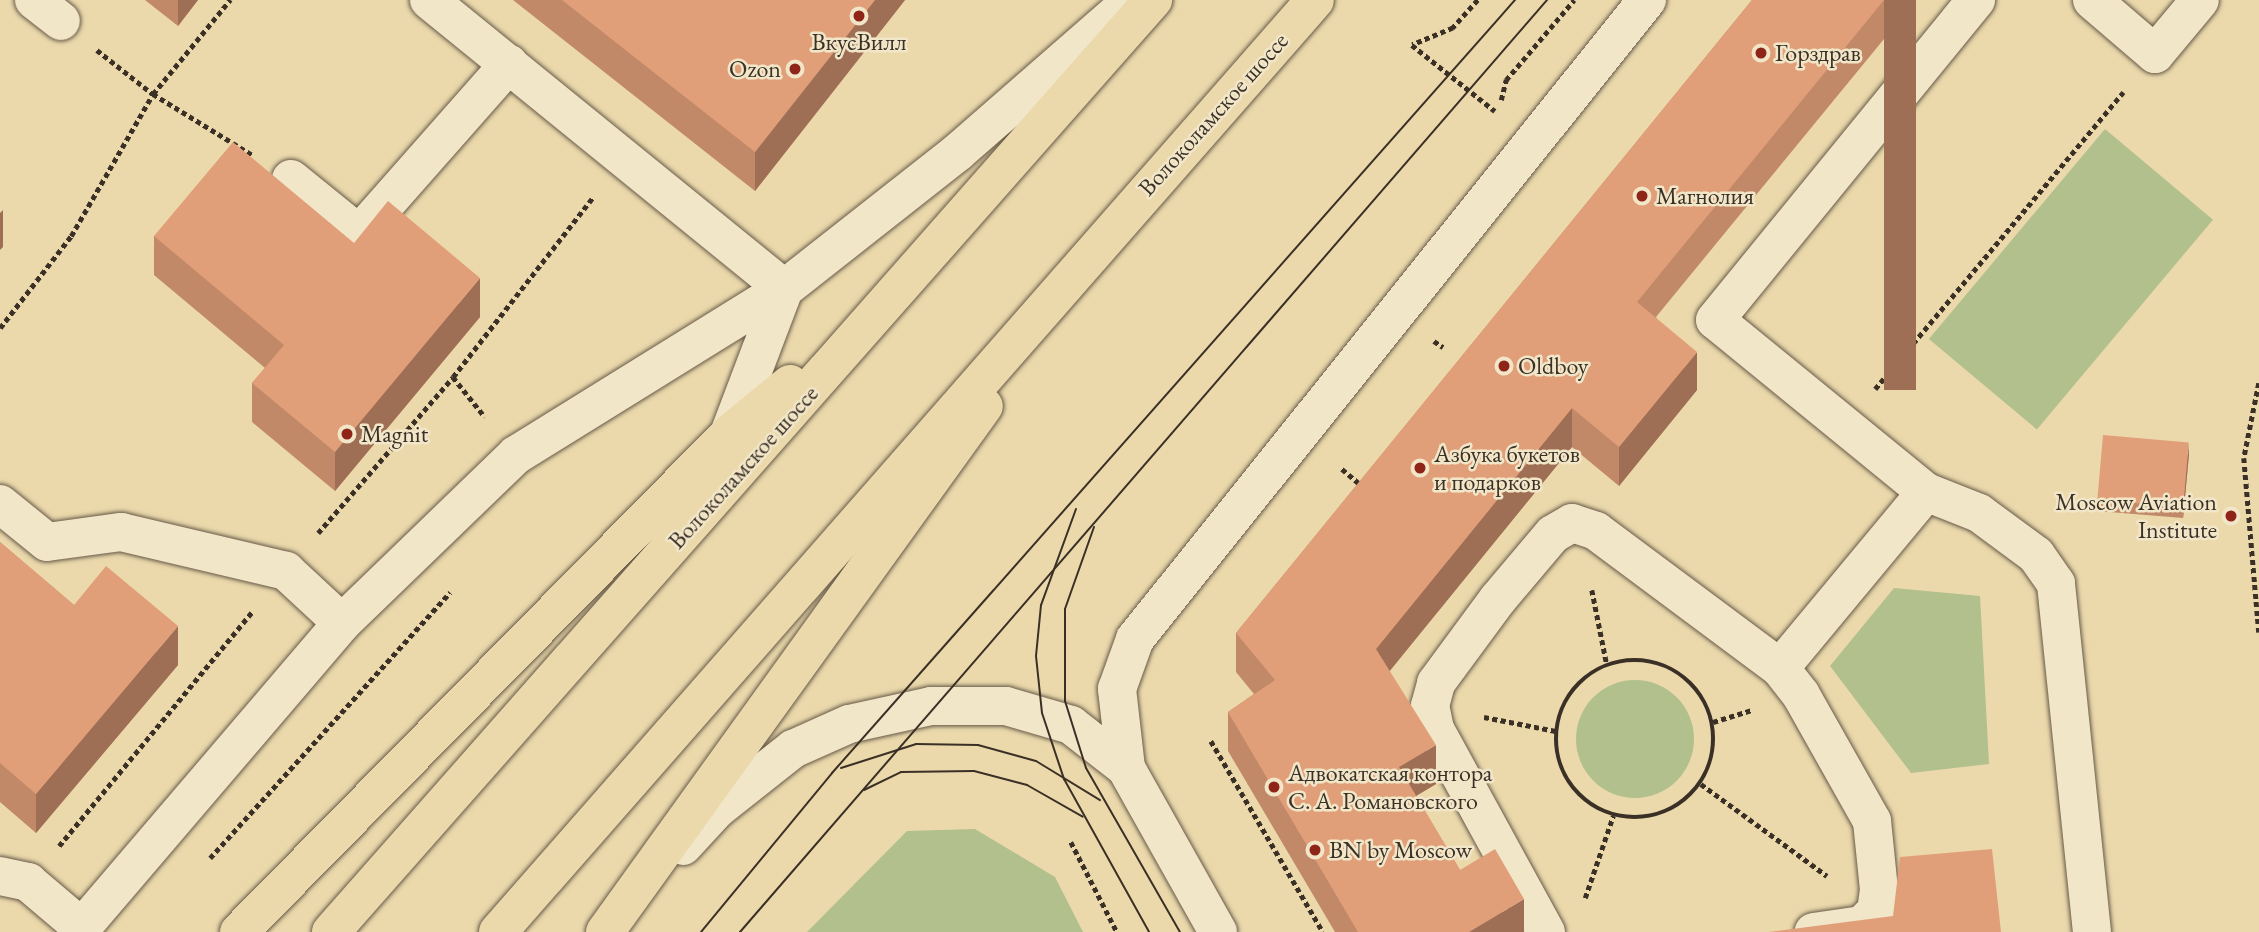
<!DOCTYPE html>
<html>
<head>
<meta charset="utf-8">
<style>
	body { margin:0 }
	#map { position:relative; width:2259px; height:932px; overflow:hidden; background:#ebd9ac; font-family:"EB Garamond",serif }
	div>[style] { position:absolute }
	.green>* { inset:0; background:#b2c08d; transform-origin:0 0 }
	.round { border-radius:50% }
	.path>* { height:4.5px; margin-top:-2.25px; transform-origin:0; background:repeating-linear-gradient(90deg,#3b3026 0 5px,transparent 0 8.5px) }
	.path>.ring { margin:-2.25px; padding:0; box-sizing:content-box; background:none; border:4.5px solid #3b3026; border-radius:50% }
	.roads { filter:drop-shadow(0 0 2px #675a48) drop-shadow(0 0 2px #675a48) }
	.minor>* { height:38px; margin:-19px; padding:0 19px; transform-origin:19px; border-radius:19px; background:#f2e6c9 }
	.major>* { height:38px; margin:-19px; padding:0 19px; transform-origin:19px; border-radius:19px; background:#ebd9ac }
	.tram>* { height:2px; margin:-1px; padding:0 1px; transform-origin:1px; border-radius:1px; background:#3b3026 }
	.wall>* { inset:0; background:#c28968 }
	.shaded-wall>* { inset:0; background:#9e6f55; transform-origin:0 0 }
	.building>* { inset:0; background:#e19f79; transform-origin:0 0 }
	.dots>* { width:19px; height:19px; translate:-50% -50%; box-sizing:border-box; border:4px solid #f2e6c9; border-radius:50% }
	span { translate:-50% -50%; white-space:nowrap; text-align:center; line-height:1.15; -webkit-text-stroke:5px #f2e6c9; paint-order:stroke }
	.poi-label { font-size:24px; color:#3b3026 }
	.left { translate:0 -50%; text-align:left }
	.right { translate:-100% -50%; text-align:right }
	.street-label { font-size:24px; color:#3b3026 }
</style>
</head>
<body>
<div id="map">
	<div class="green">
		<div style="left:2105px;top:129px;width:141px;height:274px;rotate:40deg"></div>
		<div style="clip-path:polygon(1894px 588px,1980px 596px,1989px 764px,1911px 773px,1830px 666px)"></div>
		<div class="round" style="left:1576px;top:680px;width:118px;height:118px"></div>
		<div style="clip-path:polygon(975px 829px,1055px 877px,1083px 932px,807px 932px,907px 831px)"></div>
	</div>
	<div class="path">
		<div style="left:1478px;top:0;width:38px;rotate:132deg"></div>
		<div style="left:1453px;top:28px;width:44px;rotate:157.5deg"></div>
		<div style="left:1412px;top:45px;width:106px;rotate:38.5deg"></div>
		<div style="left:97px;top:50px;width:71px;rotate:38.2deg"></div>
		<div style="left:153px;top:94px;width:116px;rotate:31.6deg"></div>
		<div style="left:1501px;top:100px;width:21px;rotate:-76deg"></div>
		<div style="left:1506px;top:80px;width:105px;rotate:-49.6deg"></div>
		<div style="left:0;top:328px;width:116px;rotate:-52.3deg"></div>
		<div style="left:71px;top:236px;width:164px;rotate:-60deg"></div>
		<div style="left:153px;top:94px;width:122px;rotate:-50.7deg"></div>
		<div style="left:1434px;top:341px;width:11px;rotate:34deg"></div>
		<div style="left:453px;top:377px;width:51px;rotate:51.3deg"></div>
		<div style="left:2259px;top:383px;width:76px;rotate:101.3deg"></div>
		<div style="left:2244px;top:458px;width:175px;rotate:85.1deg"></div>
		<div style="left:1875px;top:389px;width:387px;rotate:-50.1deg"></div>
		<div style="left:1342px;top:469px;width:23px;rotate:40deg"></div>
		<div style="left:318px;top:533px;width:206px;rotate:-49.1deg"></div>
		<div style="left:453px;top:377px;width:229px;rotate:-52.1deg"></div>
		<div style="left:1592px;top:590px;width:76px;rotate:78.7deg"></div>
		<div class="ring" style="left:1556px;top:660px;width:153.5px;height:153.5px"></div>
		<div style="left:1484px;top:717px;width:73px;rotate:11deg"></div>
		<div style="left:1713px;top:722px;width:41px;rotate:-17.1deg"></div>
		<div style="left:1211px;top:741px;width:221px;rotate:59.6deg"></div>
		<div style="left:1701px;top:784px;width:156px;rotate:36.1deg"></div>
		<div style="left:1071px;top:842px;width:101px;rotate:62.9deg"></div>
		<div style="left:59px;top:846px;width:303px;rotate:-50.5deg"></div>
		<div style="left:210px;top:858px;width:358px;rotate:-47.9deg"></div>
		<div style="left:1585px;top:898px;width:87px;rotate:-71.1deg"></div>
	</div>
	<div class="roads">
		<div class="minor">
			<div style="left:34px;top:0;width:34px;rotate:38deg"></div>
			<div style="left:429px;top:0;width:458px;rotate:39.1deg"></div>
			<div style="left:2092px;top:0;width:83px;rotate:40.6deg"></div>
			<div style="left:2155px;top:54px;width:70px;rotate:-50.2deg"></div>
			<div style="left:291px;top:179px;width:87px;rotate:39deg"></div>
			<div style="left:359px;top:234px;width:227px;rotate:-48.6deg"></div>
			<div style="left:729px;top:434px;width:155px;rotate:-69.2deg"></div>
			<div style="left:1926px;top:492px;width:57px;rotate:21.6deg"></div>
			<div style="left:1979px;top:513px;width:71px;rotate:36.4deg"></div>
			<div style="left:2036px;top:555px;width:35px;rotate:55deg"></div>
			<div style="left:2056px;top:584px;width:350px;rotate:84.1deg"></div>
			<div style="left:0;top:504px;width:60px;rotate:39deg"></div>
			<div style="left:47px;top:542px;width:75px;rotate:-7.7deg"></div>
			<div style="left:121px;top:532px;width:170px;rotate:13.3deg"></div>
			<div style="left:286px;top:571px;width:76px;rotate:42.9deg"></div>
			<div style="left:1780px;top:668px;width:229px;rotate:-50.3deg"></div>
			<div style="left:1926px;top:492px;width:272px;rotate:-140.8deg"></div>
			<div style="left:1715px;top:320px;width:413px;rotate:-50.8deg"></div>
			<div style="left:1126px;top:768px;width:80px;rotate:-96.5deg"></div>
			<div style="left:1117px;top:689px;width:53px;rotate:-70.2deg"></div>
			<div style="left:1135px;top:639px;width:819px;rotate:-51.3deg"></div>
			<div style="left:683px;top:846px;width:50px;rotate:-47.4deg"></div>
			<div style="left:717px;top:809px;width:97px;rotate:-38.3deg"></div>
			<div style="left:793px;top:749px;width:61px;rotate:-24.1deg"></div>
			<div style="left:849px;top:724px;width:84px;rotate:-12.4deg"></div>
			<div style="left:931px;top:706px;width:75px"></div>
			<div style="left:1006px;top:706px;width:68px;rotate:16.3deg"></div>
			<div style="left:1071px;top:725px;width:70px;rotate:38deg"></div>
			<div style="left:1126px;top:768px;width:188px;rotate:60.7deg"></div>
			<div style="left:0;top:876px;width:29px;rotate:12deg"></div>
			<div style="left:28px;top:882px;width:70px;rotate:40.3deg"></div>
			<div style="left:78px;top:932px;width:406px;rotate:-49.5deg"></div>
			<div style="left:342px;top:623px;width:242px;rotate:-44deg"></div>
			<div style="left:516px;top:455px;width:315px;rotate:-31.8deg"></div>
			<div style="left:784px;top:289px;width:221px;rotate:-38.2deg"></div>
			<div style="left:958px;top:152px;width:231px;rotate:-41.1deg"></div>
			<div style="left:1546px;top:932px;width:231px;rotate:-118.7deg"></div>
			<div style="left:1435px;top:729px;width:24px;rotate:-102deg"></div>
			<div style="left:1430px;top:706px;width:24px;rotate:-75deg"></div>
			<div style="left:1436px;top:683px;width:104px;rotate:-53.6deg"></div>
			<div style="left:1498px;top:599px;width:85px;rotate:-49.8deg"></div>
			<div style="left:1553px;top:534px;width:22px;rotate:-30deg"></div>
			<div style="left:1572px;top:523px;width:25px;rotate:18deg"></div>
			<div style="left:1596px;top:531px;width:229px;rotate:36.7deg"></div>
			<div style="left:1780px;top:668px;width:34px;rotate:52deg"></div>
			<div style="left:1801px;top:695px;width:145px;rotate:60.6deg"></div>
			<div style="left:1872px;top:821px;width:69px;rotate:84.2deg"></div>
			<div style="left:1879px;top:890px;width:21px;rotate:98deg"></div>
			<div style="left:1876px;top:911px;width:20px;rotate:135deg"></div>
			<div style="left:1862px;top:925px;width:49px;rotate:171.7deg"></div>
		</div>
		<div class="major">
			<div style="left:239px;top:932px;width:699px;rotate:-45.46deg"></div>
			<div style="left:729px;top:434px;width:79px;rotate:-39.3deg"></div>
			<div style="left:331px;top:932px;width:1243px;rotate:-48.59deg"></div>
			<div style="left:498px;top:932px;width:1239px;rotate:-48.76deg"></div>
			<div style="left:605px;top:932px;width:648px;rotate:-54.23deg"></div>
		</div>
	</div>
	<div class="tram">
		<div style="left:1076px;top:509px;width:102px;rotate:110deg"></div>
		<div style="left:1041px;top:605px;width:51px;rotate:95.6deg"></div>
		<div style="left:1036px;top:656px;width:57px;rotate:84deg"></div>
		<div style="left:1042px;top:713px;width:70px;rotate:71.6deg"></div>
		<div style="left:1064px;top:779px;width:175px;rotate:60.9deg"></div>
		<div style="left:1094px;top:527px;width:87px;rotate:109.5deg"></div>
		<div style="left:1065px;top:609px;width:92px;rotate:90deg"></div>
		<div style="left:1065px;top:701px;width:70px;rotate:72.6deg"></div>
		<div style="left:1086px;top:768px;width:189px;rotate:60.2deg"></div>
		<div style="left:841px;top:768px;width:79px;rotate:-17.7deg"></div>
		<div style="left:916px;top:744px;width:62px;rotate:0.9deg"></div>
		<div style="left:978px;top:745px;width:60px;rotate:15.4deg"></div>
		<div style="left:1036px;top:761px;width:75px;rotate:31.4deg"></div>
		<div style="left:864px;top:790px;width:41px;rotate:-25.9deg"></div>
		<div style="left:901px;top:772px;width:73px;rotate:-0.8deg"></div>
		<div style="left:974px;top:771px;width:55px;rotate:14.8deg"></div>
		<div style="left:1027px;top:785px;width:64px;rotate:29.7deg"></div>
		<div style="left:701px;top:932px;width:206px;rotate:-50.5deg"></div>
		<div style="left:832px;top:773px;width:1032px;rotate:-48.54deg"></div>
		<div style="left:740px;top:932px;width:1233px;rotate:-49.11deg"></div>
	</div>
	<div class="wall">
		<div style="clip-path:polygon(145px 0,198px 0,178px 26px)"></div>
		<div style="clip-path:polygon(513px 0,905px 0,755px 191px)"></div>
		<div style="clip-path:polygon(1752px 0,1916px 0,1656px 317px,1697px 390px,1619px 486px,1572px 447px,1389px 671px,1436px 784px,1416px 796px,1460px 870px,1524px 932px,1335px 932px,1228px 751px,1228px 712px,1254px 694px,1236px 672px,1236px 633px)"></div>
		<div style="clip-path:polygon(154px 236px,354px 243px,480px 317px,335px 491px,252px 422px,252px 383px,265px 368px,154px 275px)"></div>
		<div style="clip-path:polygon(2189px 454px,2183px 518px,2097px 511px,2097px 500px)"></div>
		<div style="clip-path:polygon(0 542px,74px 605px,178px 665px,36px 833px,0 802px)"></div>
	</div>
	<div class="shaded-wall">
		<div style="clip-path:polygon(178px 0,198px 0,178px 26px)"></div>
		<div style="clip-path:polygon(875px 0,905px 0,755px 191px,755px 152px)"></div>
		<div style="left:1884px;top:0;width:32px;height:390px"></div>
		<div style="clip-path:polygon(3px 210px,3px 247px,0 250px,0 213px)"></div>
		<div style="clip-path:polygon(480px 278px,480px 317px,335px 491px,335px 452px)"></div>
		<div style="clip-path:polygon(1697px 352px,1697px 390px,1619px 486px,1619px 447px)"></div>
		<div style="clip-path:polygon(1572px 408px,1572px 447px,1376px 688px,1376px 649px)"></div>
		<div style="clip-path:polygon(2189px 443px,2189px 454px,2183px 518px,2183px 507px)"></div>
		<div style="clip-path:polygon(178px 626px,178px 665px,36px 833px,36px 794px)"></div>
		<div style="clip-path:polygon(1436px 745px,1436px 784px,1399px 806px,1399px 767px)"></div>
		<div style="clip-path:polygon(1524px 899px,1524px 932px,1469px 932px)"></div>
	</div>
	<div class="building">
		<div style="clip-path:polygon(562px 0,875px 0,755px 152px)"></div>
		<div style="clip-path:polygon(1752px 0,1884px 0,1637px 302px,1697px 352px,1619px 447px,1572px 408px,1376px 649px,1436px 745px,1399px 767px,1460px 870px,1495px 849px,1524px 899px,1469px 932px,1358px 932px,1228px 712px,1275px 680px,1236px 633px)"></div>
		<div style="clip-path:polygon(233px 142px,354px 243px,388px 201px,480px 278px,335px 452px,252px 383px,284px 345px,154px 236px)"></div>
		<div style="left:2103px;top:435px;width:86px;height:65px;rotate:5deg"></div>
		<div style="clip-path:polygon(0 542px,74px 605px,106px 566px,178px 626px,36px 794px,0 763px)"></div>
		<div style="clip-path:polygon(1992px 849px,2001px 932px,1769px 932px,1893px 916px,1900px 857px)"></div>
	</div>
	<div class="dots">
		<div style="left:859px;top:16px;background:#8f2418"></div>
		<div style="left:1761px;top:53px;background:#8f2418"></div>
		<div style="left:795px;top:69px;background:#8f2418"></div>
		<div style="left:1642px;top:196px;background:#8f2418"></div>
		<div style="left:1504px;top:366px;background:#8f2418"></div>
		<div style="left:347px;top:434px;background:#8f2418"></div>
		<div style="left:1420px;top:468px;background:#8f2418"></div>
		<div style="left:2231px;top:516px;background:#8f2418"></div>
		<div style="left:1274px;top:787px;background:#8f2418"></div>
		<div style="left:1315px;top:850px;background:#8f2418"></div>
	</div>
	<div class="poi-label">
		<span style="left:859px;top:42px">ВкусВилл</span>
		<span class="left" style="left:1775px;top:53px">Горздрав</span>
		<span class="right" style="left:781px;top:69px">Ozon</span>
		<span class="left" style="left:1656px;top:196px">Магнолия</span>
		<span class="left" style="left:1518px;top:366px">Oldboy</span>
		<span class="left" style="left:361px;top:434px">Magnit</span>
		<span class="left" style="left:1434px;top:468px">Азбука букетов<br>и подарков</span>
		<span class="right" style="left:2217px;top:516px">Moscow Aviation<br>Institute</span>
		<span class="left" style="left:1288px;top:787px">Адвокатская контора<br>С. А. Романовского</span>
		<span class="left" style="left:1329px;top:850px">BN by Moscow</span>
	</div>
	<div class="street-label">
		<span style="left:1213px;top:114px;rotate:-48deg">Волоколамское шоссе</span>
		<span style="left:743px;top:467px;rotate:-48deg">Волоколамское шоссе</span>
	</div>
</div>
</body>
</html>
